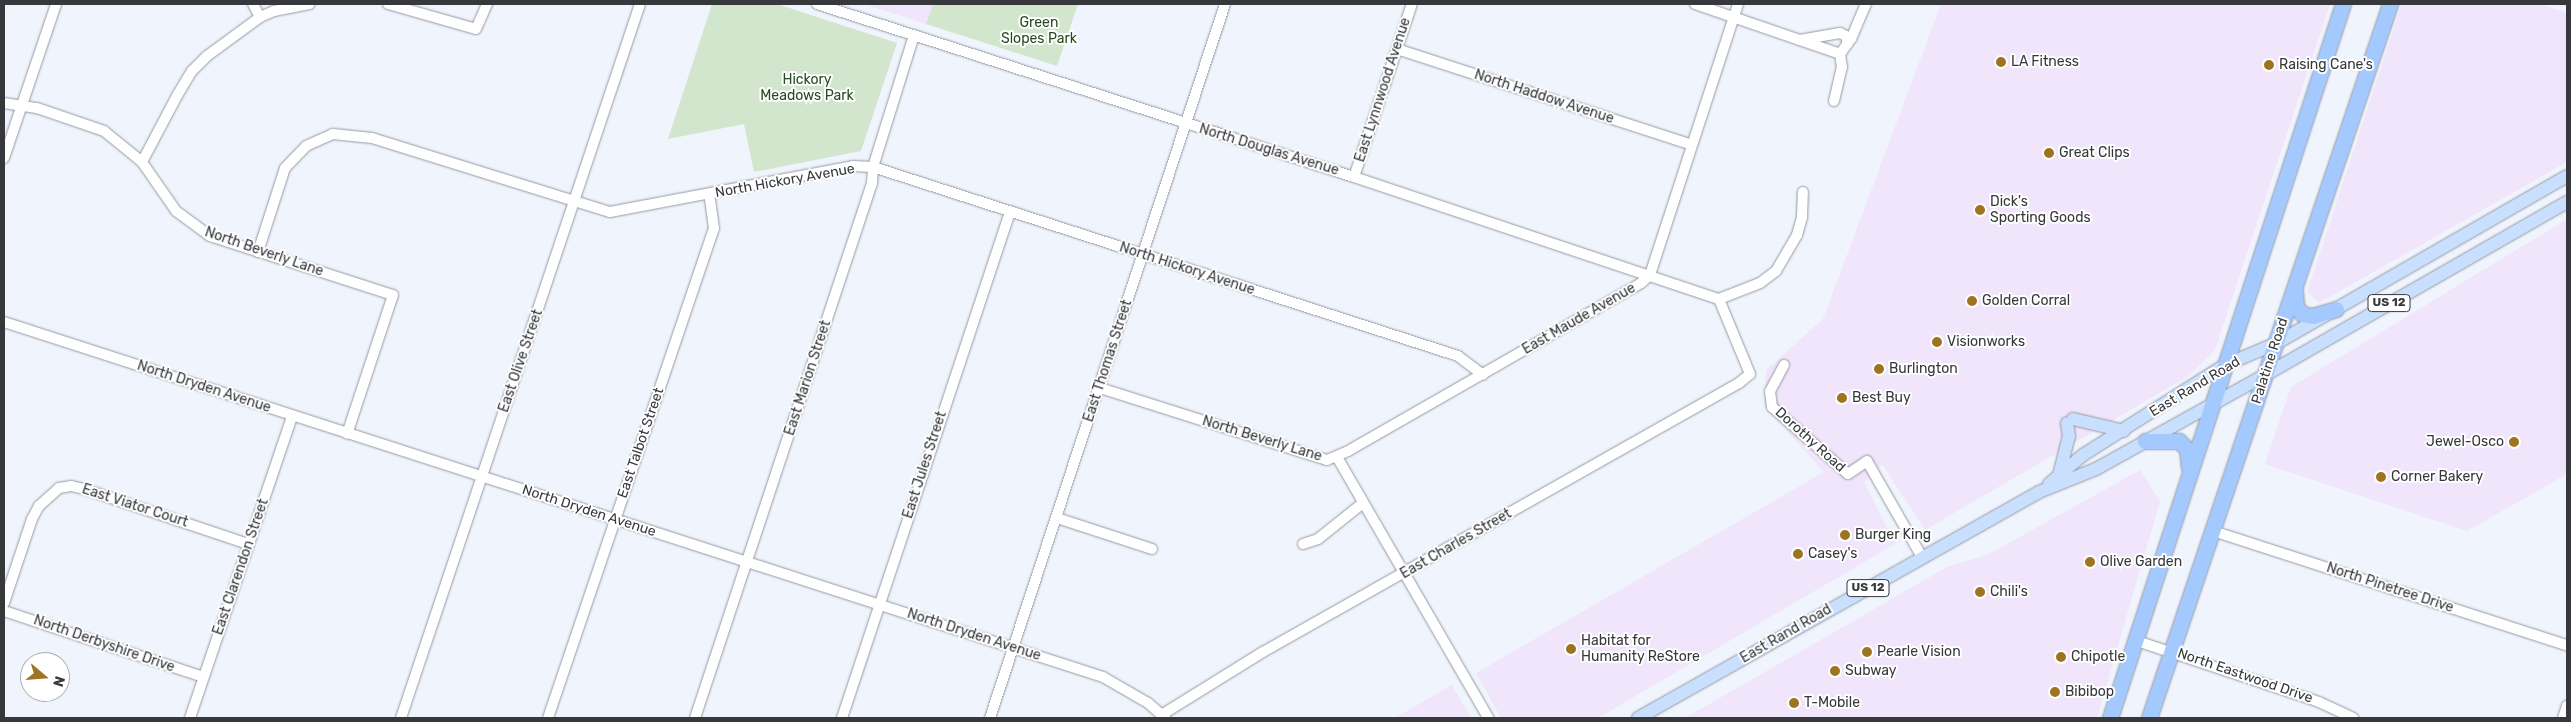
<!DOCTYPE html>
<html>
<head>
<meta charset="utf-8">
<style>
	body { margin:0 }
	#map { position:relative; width:2571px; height:722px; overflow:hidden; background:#f0f4fd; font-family:Rubik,sans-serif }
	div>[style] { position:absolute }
	.commercial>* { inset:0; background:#f0e5fa }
	.green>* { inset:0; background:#d1e6cc }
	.roads { filter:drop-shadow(0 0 1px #9699a2) drop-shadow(0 0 1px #9699a2) }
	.minor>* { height:10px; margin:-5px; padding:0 5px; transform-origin:5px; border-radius:5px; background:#fff }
	.major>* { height:12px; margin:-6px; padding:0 6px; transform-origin:6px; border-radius:6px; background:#c8dffe }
	.highway>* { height:15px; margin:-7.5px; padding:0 7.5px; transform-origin:7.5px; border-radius:7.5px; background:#a3c9fe }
	.dots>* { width:14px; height:14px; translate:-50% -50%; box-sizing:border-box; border:2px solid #fff; border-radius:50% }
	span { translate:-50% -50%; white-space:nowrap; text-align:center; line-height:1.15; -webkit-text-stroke:4px #fff; paint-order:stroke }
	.shield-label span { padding:1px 4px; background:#fff; border:1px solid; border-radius:4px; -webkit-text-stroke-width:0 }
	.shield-label { font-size:12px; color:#36383b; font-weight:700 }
	.park-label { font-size:14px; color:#284921 }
	.poi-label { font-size:14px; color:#36383b }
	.left { translate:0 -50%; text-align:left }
	.right { translate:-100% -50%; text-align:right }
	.street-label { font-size:14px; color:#36383b }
	.frame { position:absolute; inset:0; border:5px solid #36383b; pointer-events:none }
	.north { position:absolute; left:20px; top:652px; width:50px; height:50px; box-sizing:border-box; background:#fff; border:1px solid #afafb1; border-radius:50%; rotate:108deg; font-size:14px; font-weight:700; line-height:20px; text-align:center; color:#36383b }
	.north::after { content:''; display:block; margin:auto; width:18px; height:22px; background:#9e7422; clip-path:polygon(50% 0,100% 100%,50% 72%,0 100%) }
</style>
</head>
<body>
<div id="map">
	<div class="commercial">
		<div style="clip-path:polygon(864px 4px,933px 4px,926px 24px)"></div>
		<div style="clip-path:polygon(1941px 4px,2330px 4px,2215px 350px,2190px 375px,1925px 530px,1882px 464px,1864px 482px,1895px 544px,1598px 718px,1501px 718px,1476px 673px,1824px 472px,1764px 406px,1766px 370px,1823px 319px)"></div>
		<div style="clip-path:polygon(2402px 4px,2540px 4px,2567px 13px,2567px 162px,2319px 303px,2307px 292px)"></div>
		<div style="clip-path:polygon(2567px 219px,2567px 474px,2467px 531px,2265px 464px,2291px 387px)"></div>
		<div style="clip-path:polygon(2140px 470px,2160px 501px,2097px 718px,1685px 718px,1947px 567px,1989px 554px)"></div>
		<div style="clip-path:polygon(1452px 685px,1471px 718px,1395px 718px)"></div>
	</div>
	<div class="green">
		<div style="clip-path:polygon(712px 4px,777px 4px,897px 43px,861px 151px,754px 172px,744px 124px,668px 139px)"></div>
		<div style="clip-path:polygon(933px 4px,1078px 4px,1057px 66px,926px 24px)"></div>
	</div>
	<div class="roads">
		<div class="minor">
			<div style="left:253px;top:4px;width:15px;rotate:62deg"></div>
			<div style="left:388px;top:4px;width:91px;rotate:15.9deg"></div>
			<div style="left:476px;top:29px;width:27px;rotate:-66deg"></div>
			<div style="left:817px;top:4px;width:564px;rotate:17.86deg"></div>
			<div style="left:1354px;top:177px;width:385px;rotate:18.5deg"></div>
			<div style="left:1695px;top:4px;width:153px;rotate:19deg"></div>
			<div style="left:1840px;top:54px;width:14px;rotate:-54deg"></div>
			<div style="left:1848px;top:43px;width:7px;rotate:-106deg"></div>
			<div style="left:1846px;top:36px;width:7px;rotate:-153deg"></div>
			<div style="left:1840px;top:33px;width:41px;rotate:170.1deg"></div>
			<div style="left:1847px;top:40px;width:4px;rotate:-14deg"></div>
			<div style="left:1851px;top:39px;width:38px;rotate:-67deg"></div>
			<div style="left:1397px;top:49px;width:308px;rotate:18deg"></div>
			<div style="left:1834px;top:101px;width:35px;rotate:-77deg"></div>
			<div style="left:1842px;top:67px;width:13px;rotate:-99deg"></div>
			<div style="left:4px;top:103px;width:33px;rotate:9deg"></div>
			<div style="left:37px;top:108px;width:71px;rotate:18.9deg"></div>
			<div style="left:104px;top:131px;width:49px;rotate:39.2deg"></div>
			<div style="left:142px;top:162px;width:60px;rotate:55.2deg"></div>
			<div style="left:176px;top:211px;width:42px;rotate:36.3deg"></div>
			<div style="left:210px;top:236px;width:192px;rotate:17.9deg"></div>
			<div style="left:393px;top:295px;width:146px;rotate:108.3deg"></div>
			<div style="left:4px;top:158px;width:163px;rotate:-71.3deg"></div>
			<div style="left:142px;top:162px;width:77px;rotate:-62.1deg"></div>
			<div style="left:178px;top:94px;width:27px;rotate:-59deg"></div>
			<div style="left:192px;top:71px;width:21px;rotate:-45deg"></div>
			<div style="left:207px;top:56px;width:66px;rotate:-36.3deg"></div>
			<div style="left:260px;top:17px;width:15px;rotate:-23deg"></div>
			<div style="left:274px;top:11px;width:36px;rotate:-11deg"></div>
			<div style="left:1354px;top:177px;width:182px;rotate:-71.5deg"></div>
			<div style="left:258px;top:252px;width:88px;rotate:-72.2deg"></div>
			<div style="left:285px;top:168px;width:30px;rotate:-46deg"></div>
			<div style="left:306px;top:146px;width:30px;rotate:-24deg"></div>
			<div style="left:333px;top:134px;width:39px;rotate:6deg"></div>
			<div style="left:372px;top:138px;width:249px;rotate:17.3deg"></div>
			<div style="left:610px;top:212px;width:247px;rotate:-10.7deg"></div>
			<div style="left:853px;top:166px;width:20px;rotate:3deg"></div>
			<div style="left:873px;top:167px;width:615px;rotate:17.9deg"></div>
			<div style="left:1458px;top:356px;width:31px;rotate:37deg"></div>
			<div style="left:1719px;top:299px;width:44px;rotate:-21.3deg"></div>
			<div style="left:1760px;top:283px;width:20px;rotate:-37deg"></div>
			<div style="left:1776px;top:271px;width:42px;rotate:-59.7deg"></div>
			<div style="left:1797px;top:235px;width:19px;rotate:-74deg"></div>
			<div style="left:1802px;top:217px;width:25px;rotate:-88deg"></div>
			<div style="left:4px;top:322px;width:1155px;rotate:17.9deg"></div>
			<div style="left:1103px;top:677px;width:52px;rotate:30deg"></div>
			<div style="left:1148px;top:703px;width:23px;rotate:41deg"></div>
			<div style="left:1784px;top:365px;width:30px;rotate:118deg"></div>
			<div style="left:1770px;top:391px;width:16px;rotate:83deg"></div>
			<div style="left:1772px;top:407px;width:101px;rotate:41.4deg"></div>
			<div style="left:1848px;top:474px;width:23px;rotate:-34deg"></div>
			<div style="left:1867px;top:461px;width:111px;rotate:60.2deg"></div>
			<div style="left:1100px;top:388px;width:238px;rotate:17.6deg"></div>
			<div style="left:1327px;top:460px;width:23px;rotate:-23deg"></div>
			<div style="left:1348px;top:451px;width:338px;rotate:-29.8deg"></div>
			<div style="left:1641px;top:283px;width:12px;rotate:-42deg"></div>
			<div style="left:1650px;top:275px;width:285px;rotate:-72deg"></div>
			<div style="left:1337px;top:457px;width:302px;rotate:59.9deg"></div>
			<div style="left:1057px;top:518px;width:100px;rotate:18.1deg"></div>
			<div style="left:2213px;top:531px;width:372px;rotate:17.9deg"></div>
			<div style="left:1303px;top:544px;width:16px;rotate:-18deg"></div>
			<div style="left:1318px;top:539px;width:58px;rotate:-38.7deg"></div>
			<div style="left:4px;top:603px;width:89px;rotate:-71.6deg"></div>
			<div style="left:32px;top:519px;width:15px;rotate:-62deg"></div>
			<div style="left:39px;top:506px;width:27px;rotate:-42deg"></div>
			<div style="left:59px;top:488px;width:12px;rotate:-9deg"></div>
			<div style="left:71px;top:486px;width:13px;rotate:13deg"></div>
			<div style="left:84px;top:489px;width:173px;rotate:18.5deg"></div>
			<div style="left:4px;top:611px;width:210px;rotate:18.3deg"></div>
			<div style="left:2134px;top:640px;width:195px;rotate:18.5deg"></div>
			<div style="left:2319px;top:702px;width:38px;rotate:25deg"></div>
			<div style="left:1163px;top:714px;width:118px;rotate:-31.8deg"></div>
			<div style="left:1263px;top:652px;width:547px;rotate:-29.47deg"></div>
			<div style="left:1739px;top:383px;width:14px;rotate:-39deg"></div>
			<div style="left:1750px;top:374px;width:81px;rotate:-112.5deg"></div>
			<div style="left:190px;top:718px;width:319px;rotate:-71.3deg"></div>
			<div style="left:401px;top:718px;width:753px;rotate:-71.49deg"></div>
			<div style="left:548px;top:718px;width:517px;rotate:-71.28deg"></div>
			<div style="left:714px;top:228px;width:34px;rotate:-98deg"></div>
			<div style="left:695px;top:718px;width:564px;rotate:-71.69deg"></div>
			<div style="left:872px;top:183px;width:16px;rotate:-86deg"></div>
			<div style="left:873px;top:167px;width:138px;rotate:-72.7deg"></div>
			<div style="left:842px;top:718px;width:533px;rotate:-71.63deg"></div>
			<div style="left:990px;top:718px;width:752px;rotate:-71.78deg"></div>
			<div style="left:2563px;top:718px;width:13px;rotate:-72deg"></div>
		</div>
		<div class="major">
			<div style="left:2073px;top:419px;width:52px;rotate:13.2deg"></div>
			<div style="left:2059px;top:475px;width:40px;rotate:-75.6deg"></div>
			<div style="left:2069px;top:436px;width:13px;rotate:-99deg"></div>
			<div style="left:2049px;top:484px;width:45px;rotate:-40.5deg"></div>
			<div style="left:2083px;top:455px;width:168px;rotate:-32.4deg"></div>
			<div style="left:2225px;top:365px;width:54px;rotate:-22.8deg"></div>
			<div style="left:2275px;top:344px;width:337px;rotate:-29.9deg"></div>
			<div style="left:1638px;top:718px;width:460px;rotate:-29.4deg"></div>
			<div style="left:2039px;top:492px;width:61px;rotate:-22deg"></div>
			<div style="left:2096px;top:469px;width:193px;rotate:-29.1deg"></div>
			<div style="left:2265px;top:375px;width:348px;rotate:-29.8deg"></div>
		</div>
		<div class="highway">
			<div style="left:2295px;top:291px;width:15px;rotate:86deg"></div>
			<div style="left:2296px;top:306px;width:10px;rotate:53deg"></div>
			<div style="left:2302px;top:314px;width:10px;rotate:11deg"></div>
			<div style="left:2312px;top:316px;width:25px;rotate:-16deg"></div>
			<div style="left:2145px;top:441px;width:34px"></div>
			<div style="left:2179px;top:441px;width:11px;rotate:45deg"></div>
			<div style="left:2187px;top:449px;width:18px;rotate:84deg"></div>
			<div style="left:2110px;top:718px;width:751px;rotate:-71.93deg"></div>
			<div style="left:2149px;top:718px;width:754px;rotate:-71.35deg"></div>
		</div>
	</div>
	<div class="dots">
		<div style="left:2001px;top:62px;background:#9e7422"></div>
		<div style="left:2269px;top:65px;background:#9e7422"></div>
		<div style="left:2049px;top:153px;background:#9e7422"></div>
		<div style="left:1980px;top:210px;background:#9e7422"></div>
		<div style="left:1972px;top:301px;background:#9e7422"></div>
		<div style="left:1937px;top:342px;background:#9e7422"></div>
		<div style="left:1879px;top:369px;background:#9e7422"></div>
		<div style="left:1842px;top:398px;background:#9e7422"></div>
		<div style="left:2514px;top:442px;background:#9e7422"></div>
		<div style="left:2381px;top:477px;background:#9e7422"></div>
		<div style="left:1845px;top:535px;background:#9e7422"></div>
		<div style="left:1798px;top:554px;background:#9e7422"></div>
		<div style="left:2090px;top:562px;background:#9e7422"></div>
		<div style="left:1980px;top:592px;background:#9e7422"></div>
		<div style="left:1571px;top:649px;background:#9e7422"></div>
		<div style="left:1867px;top:652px;background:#9e7422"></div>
		<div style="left:2061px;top:657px;background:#9e7422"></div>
		<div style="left:1835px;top:671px;background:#9e7422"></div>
		<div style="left:2055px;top:692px;background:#9e7422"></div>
		<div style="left:1794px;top:703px;background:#9e7422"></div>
	</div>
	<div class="shield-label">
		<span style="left:2389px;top:303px">US 12</span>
		<span style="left:1868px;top:588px">US 12</span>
	</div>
	<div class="park-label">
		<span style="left:1039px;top:31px">Green<br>Slopes Park</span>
		<span style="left:807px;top:88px">Hickory<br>Meadows Park</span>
	</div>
	<div class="poi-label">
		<span class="left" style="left:2011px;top:62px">LA Fitness</span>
		<span class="left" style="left:2279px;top:65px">Raising Cane's</span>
		<span class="left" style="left:2059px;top:153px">Great Clips</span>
		<span class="left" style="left:1990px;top:210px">Dick's<br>Sporting Goods</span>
		<span class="left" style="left:1982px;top:301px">Golden Corral</span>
		<span class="left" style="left:1947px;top:342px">Visionworks</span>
		<span class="left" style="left:1889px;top:369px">Burlington</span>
		<span class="left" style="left:1852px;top:398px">Best Buy</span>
		<span class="right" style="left:2504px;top:442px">Jewel-Osco</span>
		<span class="left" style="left:2391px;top:477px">Corner Bakery</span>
		<span class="left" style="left:1855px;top:535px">Burger King</span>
		<span class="left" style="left:1808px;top:554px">Casey's</span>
		<span class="left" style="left:2100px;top:562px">Olive Garden</span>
		<span class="left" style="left:1990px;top:592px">Chili's</span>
		<span class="left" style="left:1581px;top:649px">Habitat for<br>Humanity ReStore</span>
		<span class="left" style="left:1877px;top:652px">Pearle Vision</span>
		<span class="left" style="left:2071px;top:657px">Chipotle</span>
		<span class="left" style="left:1845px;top:671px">Subway</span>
		<span class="left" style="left:2065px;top:692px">Bibibop</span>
		<span class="left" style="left:1804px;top:703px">T-Mobile</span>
	</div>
	<div class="street-label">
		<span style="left:1383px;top:90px;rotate:-72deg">East Lynnwood Avenue</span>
		<span style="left:1544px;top:97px;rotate:18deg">North Haddow Avenue</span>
		<span style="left:1269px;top:150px;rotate:17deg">North Douglas Avenue</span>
		<span style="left:785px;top:181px;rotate:-10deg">North Hickory Avenue</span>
		<span style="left:264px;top:252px;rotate:19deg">North Beverly Lane</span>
		<span style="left:1187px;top:269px;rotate:18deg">North Hickory Avenue</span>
		<span style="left:1579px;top:319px;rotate:-30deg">East Maude Avenue</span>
		<span style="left:521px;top:361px;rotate:-71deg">East Olive Street</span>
		<span style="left:1108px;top:361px;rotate:-72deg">East Thomas Street</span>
		<span style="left:2270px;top:361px;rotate:-72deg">Palatine Road</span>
		<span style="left:808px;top:378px;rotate:-72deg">East Marion Street</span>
		<span style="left:204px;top:387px;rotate:18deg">North Dryden Avenue</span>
		<span style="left:2195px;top:387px;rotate:-31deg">East Rand Road</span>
		<span style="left:1262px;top:439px;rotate:17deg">North Beverly Lane</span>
		<span style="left:1810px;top:440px;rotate:42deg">Dorothy Road</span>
		<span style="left:641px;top:443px;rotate:-71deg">East Talbot Street</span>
		<span style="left:925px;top:465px;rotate:-72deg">East Jules Street</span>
		<span style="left:135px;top:506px;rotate:18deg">East Viator Court</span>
		<span style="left:589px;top:511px;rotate:18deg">North Dryden Avenue</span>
		<span style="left:1456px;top:544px;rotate:-30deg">East Charles Street</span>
		<span style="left:241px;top:567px;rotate:-71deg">East Clarendon Street</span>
		<span style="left:2390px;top:588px;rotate:18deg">North Pinetree Drive</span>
		<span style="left:1786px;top:634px;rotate:-30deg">East Rand Road</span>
		<span style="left:974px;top:635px;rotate:18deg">North Dryden Avenue</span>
		<span style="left:104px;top:644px;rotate:19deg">North Derbyshire Drive</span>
		<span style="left:2245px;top:676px;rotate:19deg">North Eastwood Drive</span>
	</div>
	<div class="frame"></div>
	<div class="north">N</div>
</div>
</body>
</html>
